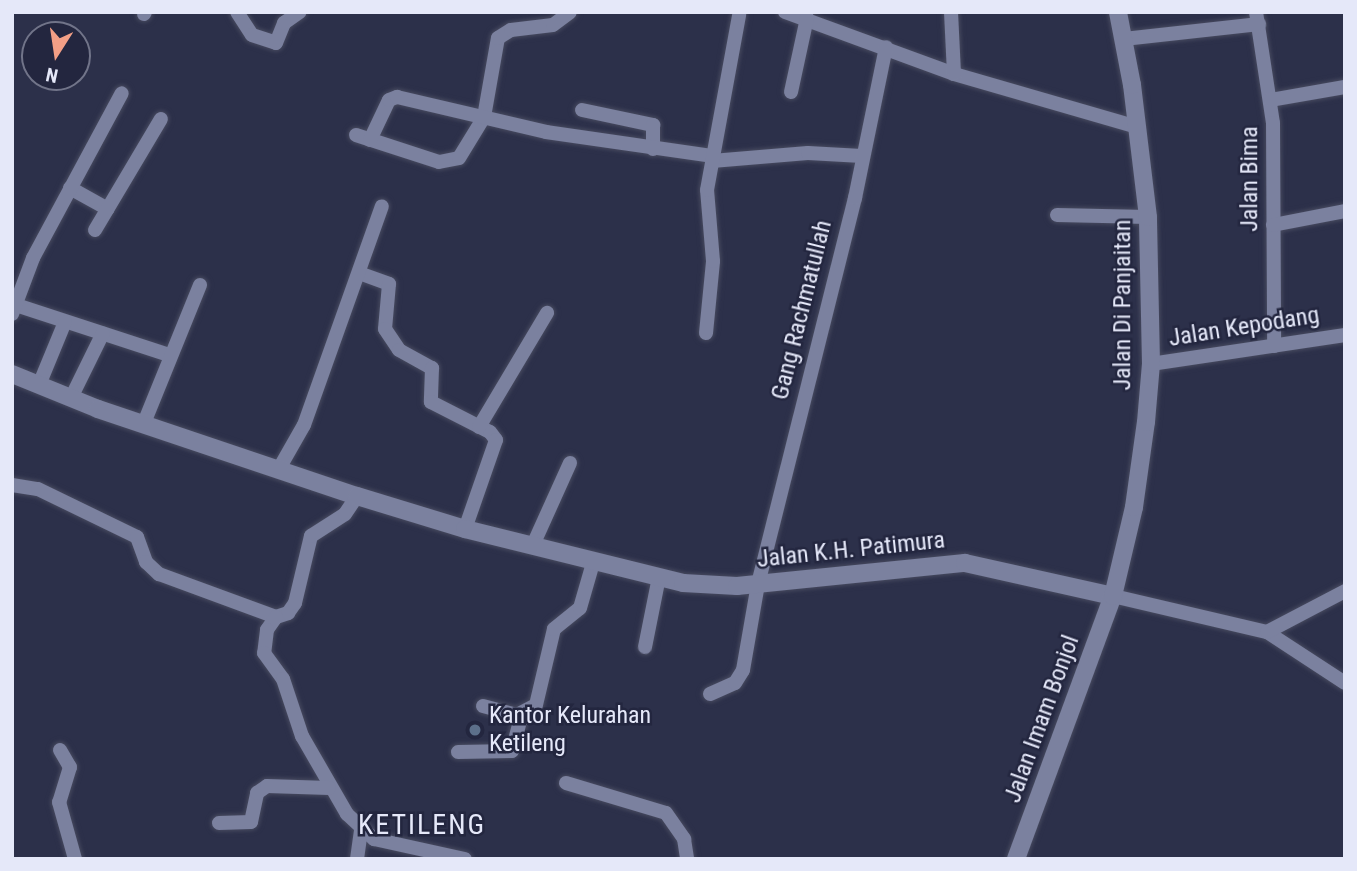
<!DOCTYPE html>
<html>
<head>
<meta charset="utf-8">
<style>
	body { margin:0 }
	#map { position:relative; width:1357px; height:871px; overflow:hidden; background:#2c304a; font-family:"Roboto Condensed",sans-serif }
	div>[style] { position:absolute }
	.roads { filter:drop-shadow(0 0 2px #474a5f) drop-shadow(0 0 2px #474a5f) }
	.minor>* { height:14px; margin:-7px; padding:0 7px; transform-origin:7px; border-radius:7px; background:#7b819f }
	.tertiary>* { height:18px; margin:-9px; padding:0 9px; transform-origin:9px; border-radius:9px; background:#7b819f }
	.dots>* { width:19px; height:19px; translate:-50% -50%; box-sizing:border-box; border:4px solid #23263f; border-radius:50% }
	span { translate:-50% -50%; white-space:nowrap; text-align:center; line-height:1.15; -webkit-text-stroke:5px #23263f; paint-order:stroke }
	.street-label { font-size:24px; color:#e5e8f9 }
	.poi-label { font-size:24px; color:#e5e8f9 }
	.left { translate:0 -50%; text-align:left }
	.quarter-label { font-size:28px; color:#e5e8f9; letter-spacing:2px }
	.frame { position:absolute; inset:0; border:14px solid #e5e8f9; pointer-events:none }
	.north { position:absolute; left:21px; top:21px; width:70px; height:70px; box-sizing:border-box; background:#23263f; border:2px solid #717489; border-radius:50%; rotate:192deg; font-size:19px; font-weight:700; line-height:28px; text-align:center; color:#e5e8f9 }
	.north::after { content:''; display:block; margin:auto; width:24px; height:32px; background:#f39f86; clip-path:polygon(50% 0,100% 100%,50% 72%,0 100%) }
</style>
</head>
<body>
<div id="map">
	<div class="roads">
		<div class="minor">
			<div style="left:237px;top:12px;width:27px;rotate:57deg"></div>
			<div style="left:252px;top:35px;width:25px;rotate:18deg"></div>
			<div style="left:276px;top:43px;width:22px;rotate:-68deg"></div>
			<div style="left:284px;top:23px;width:19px;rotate:-35deg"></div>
			<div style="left:785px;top:12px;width:180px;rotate:20.1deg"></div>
			<div style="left:954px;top:74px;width:191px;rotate:16.1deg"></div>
			<div style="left:951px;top:12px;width:62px;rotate:87.2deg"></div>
			<div style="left:1256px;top:12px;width:112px;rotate:81.3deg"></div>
			<div style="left:1273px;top:123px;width:223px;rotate:89.7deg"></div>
			<div style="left:144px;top:14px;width:2px;rotate:-63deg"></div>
			<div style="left:1124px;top:39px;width:136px;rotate:-6.3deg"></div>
			<div style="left:791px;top:92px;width:76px;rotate:-77.8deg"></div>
			<div style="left:1271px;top:100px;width:75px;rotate:-10deg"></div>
			<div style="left:582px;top:110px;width:73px;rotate:11.9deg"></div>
			<div style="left:653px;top:125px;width:24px;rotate:90deg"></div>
			<div style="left:356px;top:135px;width:87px;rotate:18deg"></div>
			<div style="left:439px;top:162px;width:20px;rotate:-11deg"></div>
			<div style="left:459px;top:158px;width:48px;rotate:-58.6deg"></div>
			<div style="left:484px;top:117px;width:80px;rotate:-80deg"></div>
			<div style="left:498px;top:38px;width:15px;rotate:-32deg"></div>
			<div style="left:511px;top:30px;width:42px;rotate:-6.8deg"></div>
			<div style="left:553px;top:25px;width:21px;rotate:-37deg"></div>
			<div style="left:370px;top:140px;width:44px;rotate:-64.6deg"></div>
			<div style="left:389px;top:100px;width:9px;rotate:-21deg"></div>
			<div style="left:397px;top:97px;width:153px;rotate:13.2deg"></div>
			<div style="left:546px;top:132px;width:169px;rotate:8.2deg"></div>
			<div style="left:712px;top:161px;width:96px;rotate:-4.8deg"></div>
			<div style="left:808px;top:153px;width:54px;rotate:3.2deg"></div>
			<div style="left:70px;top:188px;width:43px;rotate:28.9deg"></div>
			<div style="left:1057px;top:215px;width:91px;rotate:1.3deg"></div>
			<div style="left:1273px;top:225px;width:73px;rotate:-11deg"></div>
			<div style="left:95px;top:230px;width:129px;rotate:-59.3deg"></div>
			<div style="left:359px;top:273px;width:32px;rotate:20deg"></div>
			<div style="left:389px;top:284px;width:45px;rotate:95.1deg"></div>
			<div style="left:385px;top:329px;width:25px;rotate:56deg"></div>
			<div style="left:399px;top:350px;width:38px;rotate:29deg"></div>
			<div style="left:432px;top:368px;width:34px;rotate:92deg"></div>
			<div style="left:431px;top:402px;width:66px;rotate:27deg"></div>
			<div style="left:490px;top:432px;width:10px;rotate:53deg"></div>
			<div style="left:496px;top:440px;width:94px;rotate:109.2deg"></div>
			<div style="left:16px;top:305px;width:161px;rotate:18.1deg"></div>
			<div style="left:12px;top:314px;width:60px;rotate:-69.4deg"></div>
			<div style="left:33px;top:258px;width:187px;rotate:-61.7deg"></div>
			<div style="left:706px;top:333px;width:72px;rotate:-84.4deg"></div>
			<div style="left:713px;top:261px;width:71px;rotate:-94.8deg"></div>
			<div style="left:707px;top:190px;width:178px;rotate:-79.6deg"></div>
			<div style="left:1151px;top:364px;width:196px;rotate:-8.5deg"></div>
			<div style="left:39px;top:385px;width:68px;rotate:-67.6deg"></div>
			<div style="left:71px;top:398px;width:72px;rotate:-63.8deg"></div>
			<div style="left:144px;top:423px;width:149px;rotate:-67.9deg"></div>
			<div style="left:479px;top:427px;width:133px;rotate:-59.2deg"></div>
			<div style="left:280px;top:467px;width:48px;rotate:-60.3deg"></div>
			<div style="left:304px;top:425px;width:232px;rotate:-70.4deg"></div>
			<div style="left:12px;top:485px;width:26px;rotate:9deg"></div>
			<div style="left:38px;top:489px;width:110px;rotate:25.9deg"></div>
			<div style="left:137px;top:537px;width:27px;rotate:70deg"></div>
			<div style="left:146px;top:562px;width:18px;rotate:43deg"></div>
			<div style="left:159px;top:574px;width:125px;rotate:20.2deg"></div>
			<div style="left:276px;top:617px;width:13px;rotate:-18deg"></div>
			<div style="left:288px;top:613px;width:12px;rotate:-55deg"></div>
			<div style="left:295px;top:603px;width:69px;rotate:-76.6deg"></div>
			<div style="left:311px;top:536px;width:40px;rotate:-32.9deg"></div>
			<div style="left:345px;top:514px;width:22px;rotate:-56deg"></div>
			<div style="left:533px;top:545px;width:90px;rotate:-65.7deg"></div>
			<div style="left:1113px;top:596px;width:158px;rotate:13.2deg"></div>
			<div style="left:1267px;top:632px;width:93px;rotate:33.2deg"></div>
			<div style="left:276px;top:617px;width:16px;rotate:125deg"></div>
			<div style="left:267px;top:630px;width:23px;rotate:97deg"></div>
			<div style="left:264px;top:653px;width:32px;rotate:54deg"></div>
			<div style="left:283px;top:679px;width:60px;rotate:71.6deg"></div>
			<div style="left:302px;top:736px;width:90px;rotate:60deg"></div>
			<div style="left:347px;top:814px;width:37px;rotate:43deg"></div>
			<div style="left:374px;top:839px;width:93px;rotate:12.4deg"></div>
			<div style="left:1267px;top:632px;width:88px;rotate:-27.7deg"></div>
			<div style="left:645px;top:647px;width:71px;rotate:-78.7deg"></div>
			<div style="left:710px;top:694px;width:27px;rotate:-24deg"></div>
			<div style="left:735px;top:683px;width:15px;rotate:-58deg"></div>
			<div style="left:743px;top:670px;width:87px;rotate:-80.1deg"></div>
			<div style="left:758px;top:584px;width:398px;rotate:-75.9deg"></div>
			<div style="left:855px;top:198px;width:154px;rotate:-78.4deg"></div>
			<div style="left:483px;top:706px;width:35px;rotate:15deg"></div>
			<div style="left:517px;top:715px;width:21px;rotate:-28deg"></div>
			<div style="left:536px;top:705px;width:78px;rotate:-76.7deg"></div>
			<div style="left:554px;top:629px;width:33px;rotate:-39deg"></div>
			<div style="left:580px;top:608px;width:47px;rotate:-73.9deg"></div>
			<div style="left:60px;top:750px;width:20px;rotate:60deg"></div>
			<div style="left:70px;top:767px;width:37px;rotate:107deg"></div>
			<div style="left:59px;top:802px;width:59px;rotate:74.3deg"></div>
			<div style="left:458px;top:752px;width:54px;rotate:-1.1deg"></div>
			<div style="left:512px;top:751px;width:38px;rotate:-75deg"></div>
			<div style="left:566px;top:783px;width:104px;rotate:16.7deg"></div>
			<div style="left:666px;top:813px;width:32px;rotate:55deg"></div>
			<div style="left:684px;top:839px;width:20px;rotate:81deg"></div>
			<div style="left:219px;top:823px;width:32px;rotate:-2deg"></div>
			<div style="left:251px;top:822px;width:30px;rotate:-78deg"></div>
			<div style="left:257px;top:793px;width:12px;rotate:-35deg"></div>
			<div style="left:267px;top:786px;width:62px;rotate:1.8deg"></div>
			<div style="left:357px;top:859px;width:30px;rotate:-82deg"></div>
		</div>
		<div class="tertiary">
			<div style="left:12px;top:374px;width:93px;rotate:22.1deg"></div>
			<div style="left:98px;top:409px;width:273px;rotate:18.6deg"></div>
			<div style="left:357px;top:496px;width:113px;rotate:17deg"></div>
			<div style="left:465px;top:529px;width:225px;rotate:13.9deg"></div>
			<div style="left:683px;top:583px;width:54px;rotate:3.2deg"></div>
			<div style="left:737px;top:586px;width:229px;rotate:-5.8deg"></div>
			<div style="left:965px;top:563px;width:152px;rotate:12.6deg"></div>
			<div style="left:1016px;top:859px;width:280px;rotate:-69.8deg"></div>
			<div style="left:1113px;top:596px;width:91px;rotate:-76.7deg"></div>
			<div style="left:1134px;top:507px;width:86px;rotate:-82deg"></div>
			<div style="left:1146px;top:422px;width:58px;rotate:-85.1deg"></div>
			<div style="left:1151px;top:364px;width:147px;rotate:-91.2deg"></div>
			<div style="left:1148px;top:217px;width:133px;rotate:-96.9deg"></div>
			<div style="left:1132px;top:85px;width:74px;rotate:-100.9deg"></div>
		</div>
	</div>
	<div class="dots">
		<div style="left:475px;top:730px;background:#5c6f8a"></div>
	</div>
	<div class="street-label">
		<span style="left:1250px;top:179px;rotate:-90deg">Jalan Bima</span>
		<span style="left:1123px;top:305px;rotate:-90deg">Jalan Di Panjaitan</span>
		<span style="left:802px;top:310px;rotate:-76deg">Gang Rachmatullah</span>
		<span style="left:1244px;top:327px;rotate:-9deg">Jalan Kepodang</span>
		<span style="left:851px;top:550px;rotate:-6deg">Jalan K.H. Patimura</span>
		<span style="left:1042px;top:719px;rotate:-70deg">Jalan Imam Bonjol</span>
	</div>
	<div class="poi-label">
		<span class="left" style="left:489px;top:730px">Kantor Kelurahan<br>Ketileng</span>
	</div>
	<div class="quarter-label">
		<span style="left:422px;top:825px">KETILENG</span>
	</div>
	<div class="frame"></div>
	<div class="north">N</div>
</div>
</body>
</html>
